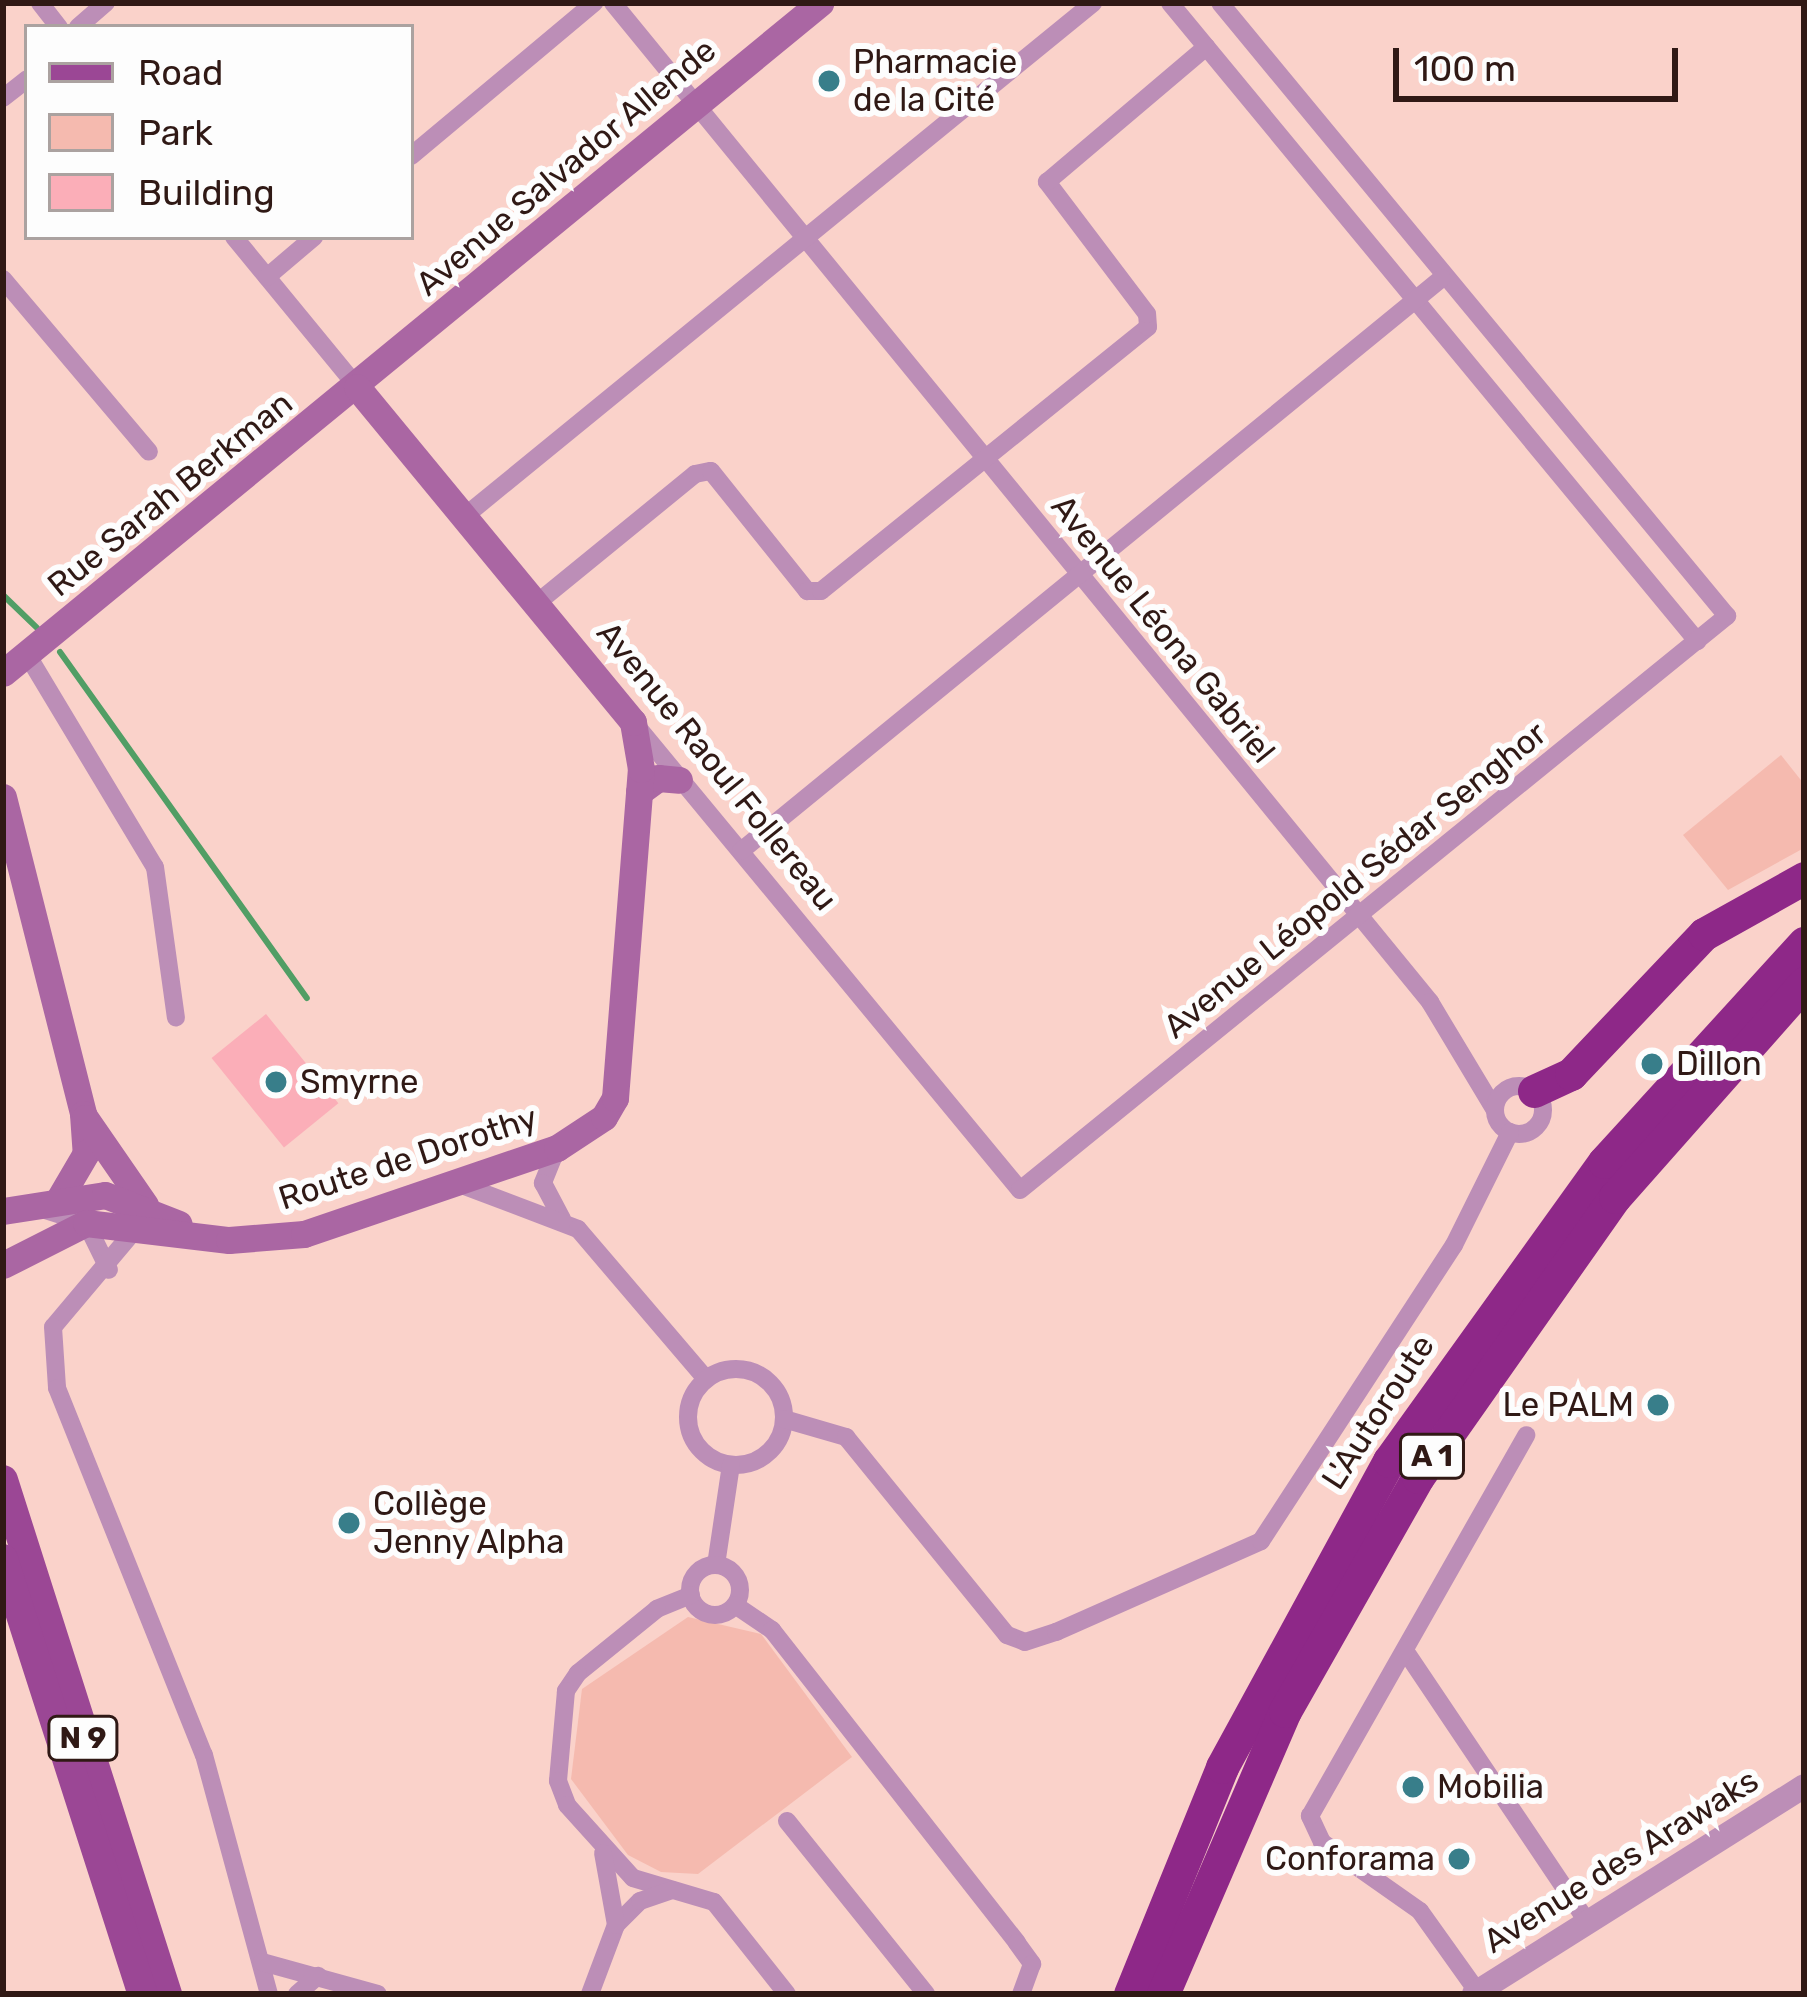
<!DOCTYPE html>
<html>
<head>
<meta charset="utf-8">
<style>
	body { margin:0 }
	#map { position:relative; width:1807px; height:1997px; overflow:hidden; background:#fad2ca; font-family:Rubik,sans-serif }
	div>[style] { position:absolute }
	.green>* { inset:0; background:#f5baaf }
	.stream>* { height:6px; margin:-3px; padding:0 3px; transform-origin:3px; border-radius:3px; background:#519e65 }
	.building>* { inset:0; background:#fbaeb8; transform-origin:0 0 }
	.minor>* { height:18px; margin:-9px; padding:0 9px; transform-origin:9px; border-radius:9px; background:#bc8eb7 }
	.minor>.ring { margin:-9px; padding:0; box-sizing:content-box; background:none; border:18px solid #bc8eb7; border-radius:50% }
	.tertiary>* { height:24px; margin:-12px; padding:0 12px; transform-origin:12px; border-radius:12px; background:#bc8eb7 }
	.secondary>* { height:27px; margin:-13.5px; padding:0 13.5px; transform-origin:13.5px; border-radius:13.5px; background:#aa66a3 }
	.primary>* { height:30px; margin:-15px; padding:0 15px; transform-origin:15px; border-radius:15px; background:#9b4795 }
	.motorway>* { height:33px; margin:-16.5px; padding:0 16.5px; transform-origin:16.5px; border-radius:16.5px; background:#8e2888 }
	.dots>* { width:33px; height:33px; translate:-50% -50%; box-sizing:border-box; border:6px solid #fdfdfd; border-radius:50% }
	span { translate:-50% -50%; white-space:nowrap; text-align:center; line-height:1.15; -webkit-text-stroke:12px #fdfdfd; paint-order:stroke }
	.shield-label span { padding:3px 9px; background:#fdfdfd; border:3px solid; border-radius:9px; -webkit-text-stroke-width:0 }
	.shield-label { font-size:30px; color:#301915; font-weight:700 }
	.poi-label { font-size:33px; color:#301915 }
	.left { translate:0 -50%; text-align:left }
	.right { translate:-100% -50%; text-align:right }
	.street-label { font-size:33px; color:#301915 }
	.frame { position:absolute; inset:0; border:6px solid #301915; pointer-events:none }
	.legend { position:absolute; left:24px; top:24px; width:390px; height:216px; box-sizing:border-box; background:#fdfdfd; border:3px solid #aba2a0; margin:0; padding:15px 21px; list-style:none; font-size:36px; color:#301915 }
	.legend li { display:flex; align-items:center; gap:24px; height:60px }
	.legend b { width:60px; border:3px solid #aba2a0 }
	.scale { position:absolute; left:1393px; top:48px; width:285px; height:54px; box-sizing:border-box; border:6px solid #301915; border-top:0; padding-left:15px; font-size:36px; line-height:42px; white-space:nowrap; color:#301915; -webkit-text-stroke:9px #fdfdfd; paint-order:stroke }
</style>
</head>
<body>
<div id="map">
	<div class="green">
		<div style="clip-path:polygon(1781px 755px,1804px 784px,1804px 848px,1728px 890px,1683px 835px)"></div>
		<div style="clip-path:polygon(688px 1617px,761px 1634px,852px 1757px,698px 1874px,661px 1872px,628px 1855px,571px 1779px,582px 1689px)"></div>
	</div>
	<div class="stream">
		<div style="left:3px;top:595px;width:47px;rotate:44.1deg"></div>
		<div style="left:60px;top:652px;width:425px;rotate:54.5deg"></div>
	</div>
	<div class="building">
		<div style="left:266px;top:1014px;width:115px;height:70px;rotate:51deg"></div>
	</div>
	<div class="minor">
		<div style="left:40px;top:3px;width:31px;rotate:52deg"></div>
		<div style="left:613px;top:3px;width:1291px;rotate:50.72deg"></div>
		<div style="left:1430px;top:1002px;width:126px;rotate:59deg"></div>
		<div style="left:1170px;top:3px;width:828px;rotate:50.44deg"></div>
		<div style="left:78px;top:27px;width:37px;rotate:-41deg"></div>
		<div style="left:3px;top:98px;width:31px;rotate:-38deg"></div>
		<div style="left:411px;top:156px;width:239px;rotate:-39.9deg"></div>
		<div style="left:234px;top:237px;width:194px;rotate:50.6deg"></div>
		<div style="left:267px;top:277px;width:62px;rotate:-40.4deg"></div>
		<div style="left:3px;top:279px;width:226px;rotate:49.8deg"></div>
		<div style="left:465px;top:516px;width:811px;rotate:-39.24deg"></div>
		<div style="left:537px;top:603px;width:204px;rotate:-39.2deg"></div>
		<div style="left:695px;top:474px;width:16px;rotate:-11deg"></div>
		<div style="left:711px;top:471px;width:154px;rotate:51.3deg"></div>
		<div style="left:807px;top:591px;width:14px"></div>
		<div style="left:821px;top:591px;width:420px;rotate:-38.9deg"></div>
		<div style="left:1148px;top:327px;width:13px;rotate:-94deg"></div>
		<div style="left:1147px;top:314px;width:166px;rotate:-127.1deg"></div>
		<div style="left:1047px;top:182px;width:209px;rotate:-40.3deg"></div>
		<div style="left:28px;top:656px;width:246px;rotate:59deg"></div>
		<div style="left:155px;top:867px;width:152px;rotate:82.1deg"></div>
		<div style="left:635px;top:724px;width:604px;rotate:50.44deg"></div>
		<div style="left:1020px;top:1190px;width:911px;rotate:-39.07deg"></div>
		<div style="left:1727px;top:616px;width:795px;rotate:-129.59deg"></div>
		<div style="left:741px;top:851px;width:905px;rotate:-39.26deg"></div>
		<div class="ring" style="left:1495px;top:1086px;width:30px;height:30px"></div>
		<div style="left:557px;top:1148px;width:38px;rotate:112deg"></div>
		<div style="left:543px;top:1183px;width:41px;rotate:62.2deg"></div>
		<div style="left:462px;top:1185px;width:124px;rotate:20.8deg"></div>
		<div style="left:578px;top:1229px;width:197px;rotate:49.5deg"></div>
		<div style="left:45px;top:1210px;width:43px;rotate:17.6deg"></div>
		<div style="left:86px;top:1223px;width:52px;rotate:63.9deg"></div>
		<div style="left:139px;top:1225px;width:133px;rotate:130.1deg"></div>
		<div style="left:53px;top:1327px;width:61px;rotate:86.2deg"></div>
		<div style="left:57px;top:1388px;width:395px;rotate:68.2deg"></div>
		<div style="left:204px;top:1755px;width:248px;rotate:74.8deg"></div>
		<div class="ring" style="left:688px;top:1369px;width:78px;height:78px"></div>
		<div style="left:784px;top:1419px;width:65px;rotate:16.2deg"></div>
		<div style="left:846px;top:1437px;width:255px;rotate:50.9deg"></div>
		<div style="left:1007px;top:1635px;width:19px;rotate:21deg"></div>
		<div style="left:1025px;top:1642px;width:33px;rotate:-18deg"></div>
		<div style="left:1056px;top:1632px;width:224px;rotate:-23.9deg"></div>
		<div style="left:1261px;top:1541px;width:353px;rotate:-56.9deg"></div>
		<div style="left:1454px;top:1245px;width:126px;rotate:-63.6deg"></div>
		<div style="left:716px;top:1565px;width:101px;rotate:-81.5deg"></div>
		<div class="ring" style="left:690px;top:1565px;width:32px;height:32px"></div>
		<div style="left:691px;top:1595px;width:37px;rotate:158deg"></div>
		<div style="left:657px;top:1609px;width:102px;rotate:141deg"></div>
		<div style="left:578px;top:1673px;width:22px;rotate:124deg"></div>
		<div style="left:566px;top:1691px;width:90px;rotate:95.1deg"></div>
		<div style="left:558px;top:1781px;width:26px;rotate:69deg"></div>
		<div style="left:567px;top:1805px;width:98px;rotate:47.9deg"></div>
		<div style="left:633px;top:1878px;width:84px;rotate:16.5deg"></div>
		<div style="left:714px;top:1902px;width:117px;rotate:51.6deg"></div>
		<div style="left:735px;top:1605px;width:45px;rotate:34deg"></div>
		<div style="left:772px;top:1630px;width:397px;rotate:51.9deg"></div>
		<div style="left:1017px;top:1943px;width:26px;rotate:54deg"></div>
		<div style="left:1032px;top:1964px;width:32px;rotate:110deg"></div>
		<div style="left:1408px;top:1655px;width:321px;rotate:56.1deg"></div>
		<div style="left:787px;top:1821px;width:222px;rotate:51.2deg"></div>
		<div style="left:616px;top:1925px;width:34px;rotate:-45deg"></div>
		<div style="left:640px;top:1901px;width:34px;rotate:-19deg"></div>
		<div style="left:262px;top:1962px;width:120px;rotate:15.4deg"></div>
		<div style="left:1477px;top:1991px;width:98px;rotate:-125.5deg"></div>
		<div style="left:1420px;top:1911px;width:120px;rotate:-144.9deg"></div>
		<div style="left:1322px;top:1842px;width:29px;rotate:-115deg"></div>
		<div style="left:1310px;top:1816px;width:438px;rotate:-60.4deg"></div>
		<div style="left:297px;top:1994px;width:28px;rotate:-41deg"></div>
		<div style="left:590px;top:1994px;width:74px;rotate:-69.4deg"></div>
		<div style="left:616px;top:1925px;width:73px;rotate:-100.2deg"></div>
	</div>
	<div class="tertiary">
		<div style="left:1474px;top:1994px;width:390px;rotate:-32.2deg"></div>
	</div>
	<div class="secondary">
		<div style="left:3px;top:673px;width:1057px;rotate:-39.35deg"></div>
		<div style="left:639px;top:792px;width:24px;rotate:-36deg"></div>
		<div style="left:658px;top:778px;width:21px;rotate:5deg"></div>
		<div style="left:3px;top:797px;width:327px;rotate:75.8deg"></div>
		<div style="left:83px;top:1114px;width:39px;rotate:86deg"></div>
		<div style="left:86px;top:1153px;width:53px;rotate:120.4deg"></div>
		<div style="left:85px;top:1118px;width:106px;rotate:55.4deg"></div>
		<div style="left:3px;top:1211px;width:103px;rotate:-8.9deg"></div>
		<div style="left:105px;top:1195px;width:79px;rotate:21.4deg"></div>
		<div style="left:3px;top:1265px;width:93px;rotate:-26.8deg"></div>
		<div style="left:86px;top:1223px;width:144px;rotate:6.8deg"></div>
		<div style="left:229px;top:1240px;width:75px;rotate:-4.6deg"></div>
		<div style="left:304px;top:1234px;width:267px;rotate:-18.8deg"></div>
		<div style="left:557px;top:1148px;width:56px;rotate:-33.4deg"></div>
		<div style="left:604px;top:1117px;width:22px;rotate:-60deg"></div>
		<div style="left:615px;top:1098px;width:330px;rotate:-85.5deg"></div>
		<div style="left:641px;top:769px;width:48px;rotate:-99.7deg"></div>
		<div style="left:633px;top:722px;width:434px;rotate:-129.5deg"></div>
	</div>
	<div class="primary">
		<div style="left:3px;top:1480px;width:540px;rotate:72.3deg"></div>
		<div style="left:3px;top:1559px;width:457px;rotate:72.2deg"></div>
	</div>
	<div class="motorway">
		<div style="left:1534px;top:1091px;width:41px;rotate:-24.7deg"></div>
		<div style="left:1571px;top:1074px;width:193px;rotate:-46.5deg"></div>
		<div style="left:1704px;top:934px;width:115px;rotate:-29.2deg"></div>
		<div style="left:1130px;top:1994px;width:245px;rotate:-67.9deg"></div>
		<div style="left:1222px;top:1767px;width:349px;rotate:-61.4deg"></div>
		<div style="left:1389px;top:1461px;width:368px;rotate:-54.3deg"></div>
		<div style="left:1604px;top:1162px;width:297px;rotate:-47.6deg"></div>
		<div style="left:1163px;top:1994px;width:308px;rotate:-66.7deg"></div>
		<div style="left:1285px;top:1711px;width:269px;rotate:-60.4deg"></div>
		<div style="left:1418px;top:1477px;width:342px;rotate:-54.9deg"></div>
		<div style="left:1615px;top:1197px;width:286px;rotate:-48.5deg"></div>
	</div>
	<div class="dots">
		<div style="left:829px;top:81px;background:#387e8a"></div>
		<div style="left:1652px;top:1064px;background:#387e8a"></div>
		<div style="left:276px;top:1082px;background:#387e8a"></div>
		<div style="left:1658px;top:1405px;background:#387e8a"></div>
		<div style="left:349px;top:1523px;background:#387e8a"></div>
		<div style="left:1413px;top:1787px;background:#387e8a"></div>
		<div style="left:1459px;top:1859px;background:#387e8a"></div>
	</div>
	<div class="shield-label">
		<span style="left:1432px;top:1456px">A 1</span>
		<span style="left:83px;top:1738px">N 9</span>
	</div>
	<div class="poi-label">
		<span class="left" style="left:853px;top:81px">Pharmacie<br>de la Cité</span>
		<span class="left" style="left:1676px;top:1064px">Dillon</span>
		<span class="left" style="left:300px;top:1082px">Smyrne</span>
		<span class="right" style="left:1634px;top:1405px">Le PALM</span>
		<span class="left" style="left:373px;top:1523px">Collège<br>Jenny Alpha</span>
		<span class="left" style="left:1437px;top:1787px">Mobilia</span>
		<span class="right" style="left:1435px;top:1859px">Conforama</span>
	</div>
	<div class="street-label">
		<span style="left:566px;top:167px;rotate:-40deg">Avenue Salvador Allende</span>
		<span style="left:170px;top:494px;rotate:-39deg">Rue Sarah Berkman</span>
		<span style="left:1163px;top:629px;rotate:51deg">Avenue Léona Gabriel</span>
		<span style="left:717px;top:766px;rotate:51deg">Avenue Raoul Follereau</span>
		<span style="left:1355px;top:880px;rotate:-39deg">Avenue Léopold Sédar Senghor</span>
		<span style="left:408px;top:1158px;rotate:-18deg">Route de Dorothy</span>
		<span style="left:1378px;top:1412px;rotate:-57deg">L'Autoroute</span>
		<span style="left:1621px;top:1861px;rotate:-32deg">Avenue des Arawaks</span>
	</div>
	<div class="frame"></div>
	<ul class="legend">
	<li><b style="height:15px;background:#9b4795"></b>Road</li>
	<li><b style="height:33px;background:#f5baaf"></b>Park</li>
	<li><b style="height:33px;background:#fbaeb8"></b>Building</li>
	</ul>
	<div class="scale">100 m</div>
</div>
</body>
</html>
